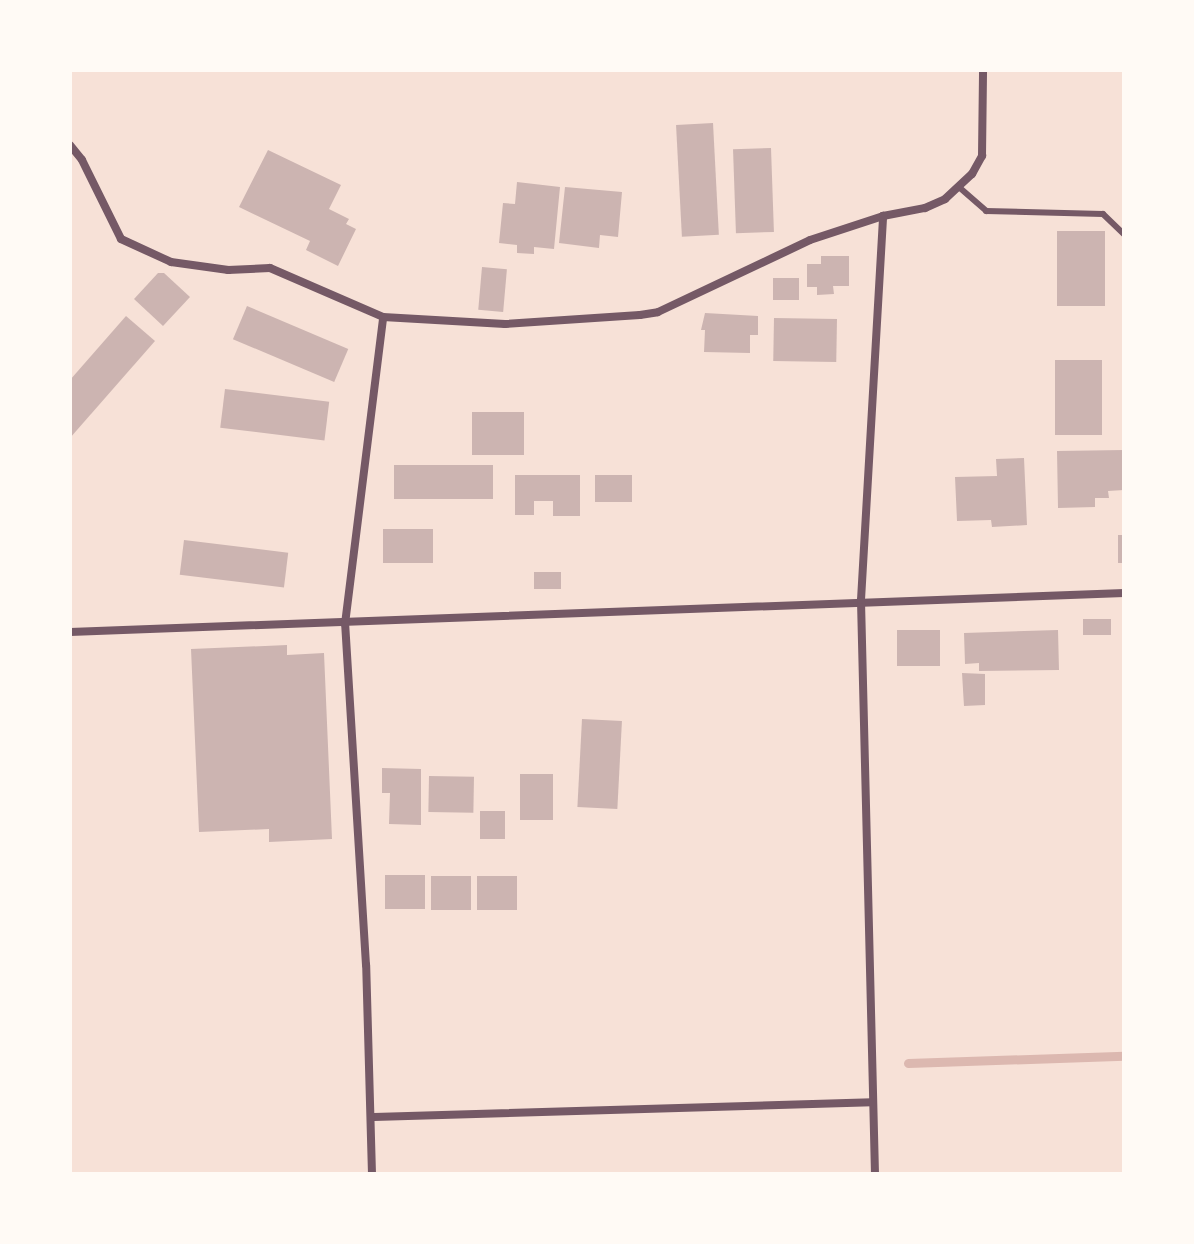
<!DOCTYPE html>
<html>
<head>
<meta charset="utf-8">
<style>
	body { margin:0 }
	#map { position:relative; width:1194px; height:1244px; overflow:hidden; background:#f7e1d7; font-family:"Roboto Serif",serif }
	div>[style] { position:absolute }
	.stream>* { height:9px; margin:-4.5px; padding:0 4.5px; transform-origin:4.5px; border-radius:4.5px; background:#dcb8b0 }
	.building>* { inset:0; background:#ccb4b1; transform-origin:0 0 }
	.service>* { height:6px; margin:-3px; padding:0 3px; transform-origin:3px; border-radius:3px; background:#755966 }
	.minor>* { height:8px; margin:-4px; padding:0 4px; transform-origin:4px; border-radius:4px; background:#755966 }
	span { translate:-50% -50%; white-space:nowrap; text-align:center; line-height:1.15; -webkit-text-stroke:8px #fffaf5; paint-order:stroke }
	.frame { position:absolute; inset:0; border:72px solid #fffaf5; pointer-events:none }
</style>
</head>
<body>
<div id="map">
	<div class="stream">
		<div style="left:908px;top:1063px;width:216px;rotate:-1.9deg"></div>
	</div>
	<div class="building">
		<div style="left:713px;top:123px;width:112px;height:37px;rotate:87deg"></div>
		<div style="left:771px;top:148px;width:84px;height:38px;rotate:88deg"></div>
		<div style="clip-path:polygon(268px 150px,341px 185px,329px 209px,349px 219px,346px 224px,356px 229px,338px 266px,306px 250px,310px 241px,239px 207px)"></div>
		<div style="clip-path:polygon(517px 182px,560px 187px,554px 249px,534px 247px,534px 254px,517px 253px,517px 245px,499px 243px,503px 203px,515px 204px)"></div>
		<div style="clip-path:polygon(565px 187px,622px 192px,618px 237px,600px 235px,599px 248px,559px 243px)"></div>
		<div style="left:1057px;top:231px;width:48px;height:75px"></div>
		<div style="clip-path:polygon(821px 256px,849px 256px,849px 286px,833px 286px,834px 294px,817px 295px,817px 287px,807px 287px,807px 264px,821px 264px)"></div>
		<div style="left:482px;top:267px;width:25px;height:43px;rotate:5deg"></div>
		<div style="clip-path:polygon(158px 273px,164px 273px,190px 297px,163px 326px,134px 299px)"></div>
		<div style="left:799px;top:278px;width:22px;height:26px;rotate:90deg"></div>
		<div style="left:247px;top:306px;width:110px;height:36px;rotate:23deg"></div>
		<div style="clip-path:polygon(705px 313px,758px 316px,758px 335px,750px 335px,750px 353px,704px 352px,705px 330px,701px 330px)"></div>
		<div style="clip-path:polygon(126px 316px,155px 341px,70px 438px,70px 380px)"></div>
		<div style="left:774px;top:318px;width:63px;height:43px;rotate:1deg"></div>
		<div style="left:1055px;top:360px;width:47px;height:75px"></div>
		<div style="left:225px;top:389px;width:105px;height:39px;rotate:7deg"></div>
		<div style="left:472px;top:412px;width:52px;height:43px"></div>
		<div style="clip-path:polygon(1124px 450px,1124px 490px,1108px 491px,1109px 498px,1095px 498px,1095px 507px,1058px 508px,1057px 451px)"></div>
		<div style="clip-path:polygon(1024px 458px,1027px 525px,992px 527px,991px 520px,957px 521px,955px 477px,997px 476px,996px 459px)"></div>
		<div style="left:394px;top:465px;width:99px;height:34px"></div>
		<div style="clip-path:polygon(515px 475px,580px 475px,580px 516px,553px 516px,553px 501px,534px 501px,534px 515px,515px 515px)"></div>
		<div style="left:595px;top:475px;width:37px;height:27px"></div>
		<div style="left:383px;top:529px;width:50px;height:34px"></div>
		<div style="left:1118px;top:535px;width:6px;height:28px"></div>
		<div style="left:184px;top:540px;width:105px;height:35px;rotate:7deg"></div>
		<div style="left:561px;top:572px;width:17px;height:27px;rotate:90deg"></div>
		<div style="left:1083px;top:619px;width:28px;height:16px"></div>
		<div style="left:940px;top:630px;width:36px;height:43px;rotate:90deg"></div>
		<div style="clip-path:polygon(1058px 630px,1059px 670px,979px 671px,979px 663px,965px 664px,964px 633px)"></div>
		<div style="clip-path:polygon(287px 645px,287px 655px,324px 653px,332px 839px,269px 842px,269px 829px,199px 832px,191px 649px)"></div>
		<div style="clip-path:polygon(962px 673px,985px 674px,985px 705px,964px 706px)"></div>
		<div style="left:582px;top:719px;width:40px;height:88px;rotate:3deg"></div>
		<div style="clip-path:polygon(382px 768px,421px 769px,421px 825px,389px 824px,390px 793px,382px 793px)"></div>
		<div style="left:520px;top:774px;width:33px;height:46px"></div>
		<div style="left:429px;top:776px;width:45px;height:36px;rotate:1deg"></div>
		<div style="left:480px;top:811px;width:25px;height:28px"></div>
		<div style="left:385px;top:875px;width:40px;height:34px"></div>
		<div style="left:431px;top:876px;width:40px;height:34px"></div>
		<div style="left:477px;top:876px;width:40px;height:34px"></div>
	</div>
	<div class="service">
		<div style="left:960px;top:188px;width:35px;rotate:41deg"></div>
		<div style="left:986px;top:211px;width:117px;rotate:1.5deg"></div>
		<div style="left:1103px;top:214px;width:29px;rotate:44deg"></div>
	</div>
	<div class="minor">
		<div style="left:70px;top:145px;width:19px;rotate:51deg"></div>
		<div style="left:82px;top:160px;width:88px;rotate:63.7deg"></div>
		<div style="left:121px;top:239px;width:55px;rotate:24.7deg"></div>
		<div style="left:171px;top:262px;width:58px;rotate:8deg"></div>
		<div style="left:228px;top:270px;width:42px;rotate:-2.7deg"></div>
		<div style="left:270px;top:268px;width:123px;rotate:23.4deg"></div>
		<div style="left:383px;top:317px;width:122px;rotate:3.3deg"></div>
		<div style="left:505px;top:324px;width:135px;rotate:-3.8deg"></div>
		<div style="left:640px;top:315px;width:18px;rotate:-9deg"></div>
		<div style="left:658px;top:312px;width:168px;rotate:-25.3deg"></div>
		<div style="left:810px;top:240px;width:77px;rotate:-18.2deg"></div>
		<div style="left:883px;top:216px;width:43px;rotate:-10.8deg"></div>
		<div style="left:925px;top:208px;width:22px;rotate:-24deg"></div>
		<div style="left:945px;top:199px;width:37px;rotate:-43deg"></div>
		<div style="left:972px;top:174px;width:21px;rotate:-61deg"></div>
		<div style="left:982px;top:156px;width:86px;rotate:-89.3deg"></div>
		<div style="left:70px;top:632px;width:1055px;rotate:-2.12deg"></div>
		<div style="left:374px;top:1117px;width:498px;rotate:-1.7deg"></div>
		<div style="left:372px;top:1174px;width:209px;rotate:-91.6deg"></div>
		<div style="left:366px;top:965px;width:342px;rotate:-93.5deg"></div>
		<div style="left:345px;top:624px;width:309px;rotate:-82.9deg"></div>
		<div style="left:875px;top:1174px;width:574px;rotate:-91.4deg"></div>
		<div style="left:861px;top:600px;width:385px;rotate:-86.7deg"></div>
	</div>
	<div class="frame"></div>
</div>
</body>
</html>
